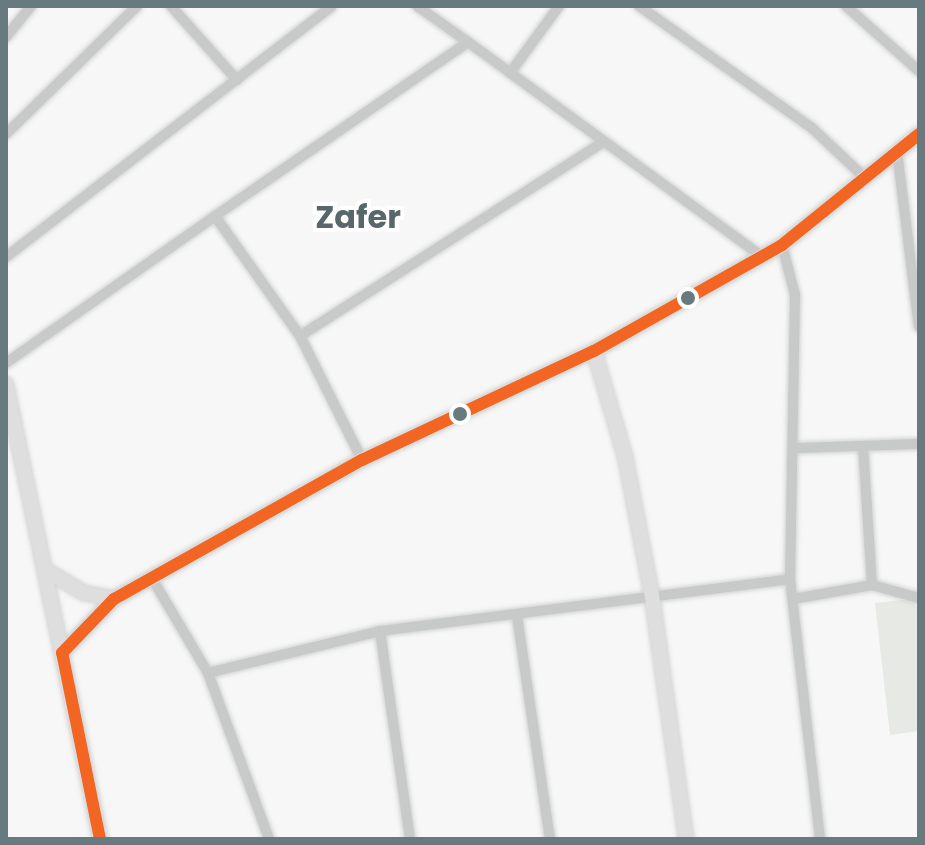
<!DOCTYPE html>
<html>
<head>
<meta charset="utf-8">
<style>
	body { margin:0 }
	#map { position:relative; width:925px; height:845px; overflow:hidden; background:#f7f7f7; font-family:Poppins,sans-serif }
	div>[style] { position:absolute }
	.green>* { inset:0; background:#e7e9e5 }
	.roads { filter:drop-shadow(0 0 2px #d2d3d4) drop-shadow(0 0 2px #d2d3d4) }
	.street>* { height:10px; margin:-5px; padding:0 5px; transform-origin:5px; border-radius:5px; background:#c8caca }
	.secondary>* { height:14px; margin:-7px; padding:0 7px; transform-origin:7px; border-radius:7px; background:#dedede }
	.bus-1>* { height:12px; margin:-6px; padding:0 6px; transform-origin:6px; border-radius:6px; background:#f26522 }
	.dots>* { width:22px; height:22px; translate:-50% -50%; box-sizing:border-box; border:4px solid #fff; border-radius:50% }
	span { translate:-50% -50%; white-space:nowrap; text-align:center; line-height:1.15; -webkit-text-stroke:8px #fff; paint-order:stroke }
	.district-label { font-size:32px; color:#57676a; font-weight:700 }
	.frame { position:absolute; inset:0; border:8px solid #667a7f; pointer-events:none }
</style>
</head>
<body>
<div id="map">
	<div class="green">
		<div style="clip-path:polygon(911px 599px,919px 610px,919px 731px,890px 735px,875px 603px)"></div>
	</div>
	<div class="roads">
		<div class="street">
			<div style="left:171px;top:6px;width:99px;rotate:48.3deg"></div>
			<div style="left:417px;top:6px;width:62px;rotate:35.2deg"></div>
			<div style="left:639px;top:6px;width:212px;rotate:35.2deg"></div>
			<div style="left:812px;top:128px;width:73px;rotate:43.3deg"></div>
			<div style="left:846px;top:6px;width:98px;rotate:41.7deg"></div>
			<div style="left:6px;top:37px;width:40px;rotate:-51deg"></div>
			<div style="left:510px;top:73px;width:83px;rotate:-53.8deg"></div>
			<div style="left:6px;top:134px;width:183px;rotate:-44.3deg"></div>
			<div style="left:897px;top:151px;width:177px;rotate:82.9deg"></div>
			<div style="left:215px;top:216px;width:307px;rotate:-34.5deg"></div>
			<div style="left:468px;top:42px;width:364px;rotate:36.1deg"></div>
			<div style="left:782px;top:245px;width:52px;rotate:75.4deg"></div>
			<div style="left:795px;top:295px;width:284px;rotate:91deg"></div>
			<div style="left:790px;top:579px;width:262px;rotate:83.4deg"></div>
			<div style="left:6px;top:257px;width:411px;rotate:-37.6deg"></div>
			<div style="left:300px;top:336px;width:360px;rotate:-32.6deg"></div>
			<div style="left:6px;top:363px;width:256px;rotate:-35.1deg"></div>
			<div style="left:215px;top:216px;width:147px;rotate:54.7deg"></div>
			<div style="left:300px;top:336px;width:139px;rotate:63.4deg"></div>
			<div style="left:863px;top:446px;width:139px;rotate:86.3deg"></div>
			<div style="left:797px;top:448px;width:122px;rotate:-1.9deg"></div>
			<div style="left:153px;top:580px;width:108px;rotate:59.4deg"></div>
			<div style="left:208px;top:673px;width:177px;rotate:69.8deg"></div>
			<div style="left:793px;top:599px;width:80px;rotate:-10deg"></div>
			<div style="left:872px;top:585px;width:49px;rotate:15.5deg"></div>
			<div style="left:517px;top:616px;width:225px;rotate:81.6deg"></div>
			<div style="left:208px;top:673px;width:177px;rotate:-13.7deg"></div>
			<div style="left:410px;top:839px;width:210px;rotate:-98.2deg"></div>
			<div style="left:380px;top:631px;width:413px;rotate:-7.2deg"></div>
		</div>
		<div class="secondary">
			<div style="left:594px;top:351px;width:109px;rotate:73.6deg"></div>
			<div style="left:625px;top:456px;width:143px;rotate:79.1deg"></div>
			<div style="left:652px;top:596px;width:245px;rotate:82deg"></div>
			<div style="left:6px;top:384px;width:465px;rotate:78.3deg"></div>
			<div style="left:47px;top:571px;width:43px;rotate:30.7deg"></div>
			<div style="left:84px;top:593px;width:31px;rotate:11deg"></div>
			<div style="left:62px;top:653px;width:75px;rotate:-46.1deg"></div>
			<div style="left:114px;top:599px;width:284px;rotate:-29.3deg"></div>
			<div style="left:362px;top:460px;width:256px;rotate:-25.2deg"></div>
			<div style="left:594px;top:351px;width:216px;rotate:-29.4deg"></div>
			<div style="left:782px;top:245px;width:176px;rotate:-39deg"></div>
		</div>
	</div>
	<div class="bus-1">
		<div style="left:100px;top:839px;width:190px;rotate:-101.5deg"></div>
		<div style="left:62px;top:653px;width:75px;rotate:-46.1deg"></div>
		<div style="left:114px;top:599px;width:284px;rotate:-29.3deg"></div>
		<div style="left:362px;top:460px;width:256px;rotate:-25.2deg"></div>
		<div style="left:594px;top:351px;width:216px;rotate:-29.4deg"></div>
		<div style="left:782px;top:245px;width:176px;rotate:-39deg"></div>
	</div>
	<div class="dots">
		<div style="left:688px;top:298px;background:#667a7f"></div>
		<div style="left:460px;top:414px;background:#667a7f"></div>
	</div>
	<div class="district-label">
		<span style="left:358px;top:217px">Zafer</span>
	</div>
	<div class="frame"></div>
</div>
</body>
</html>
